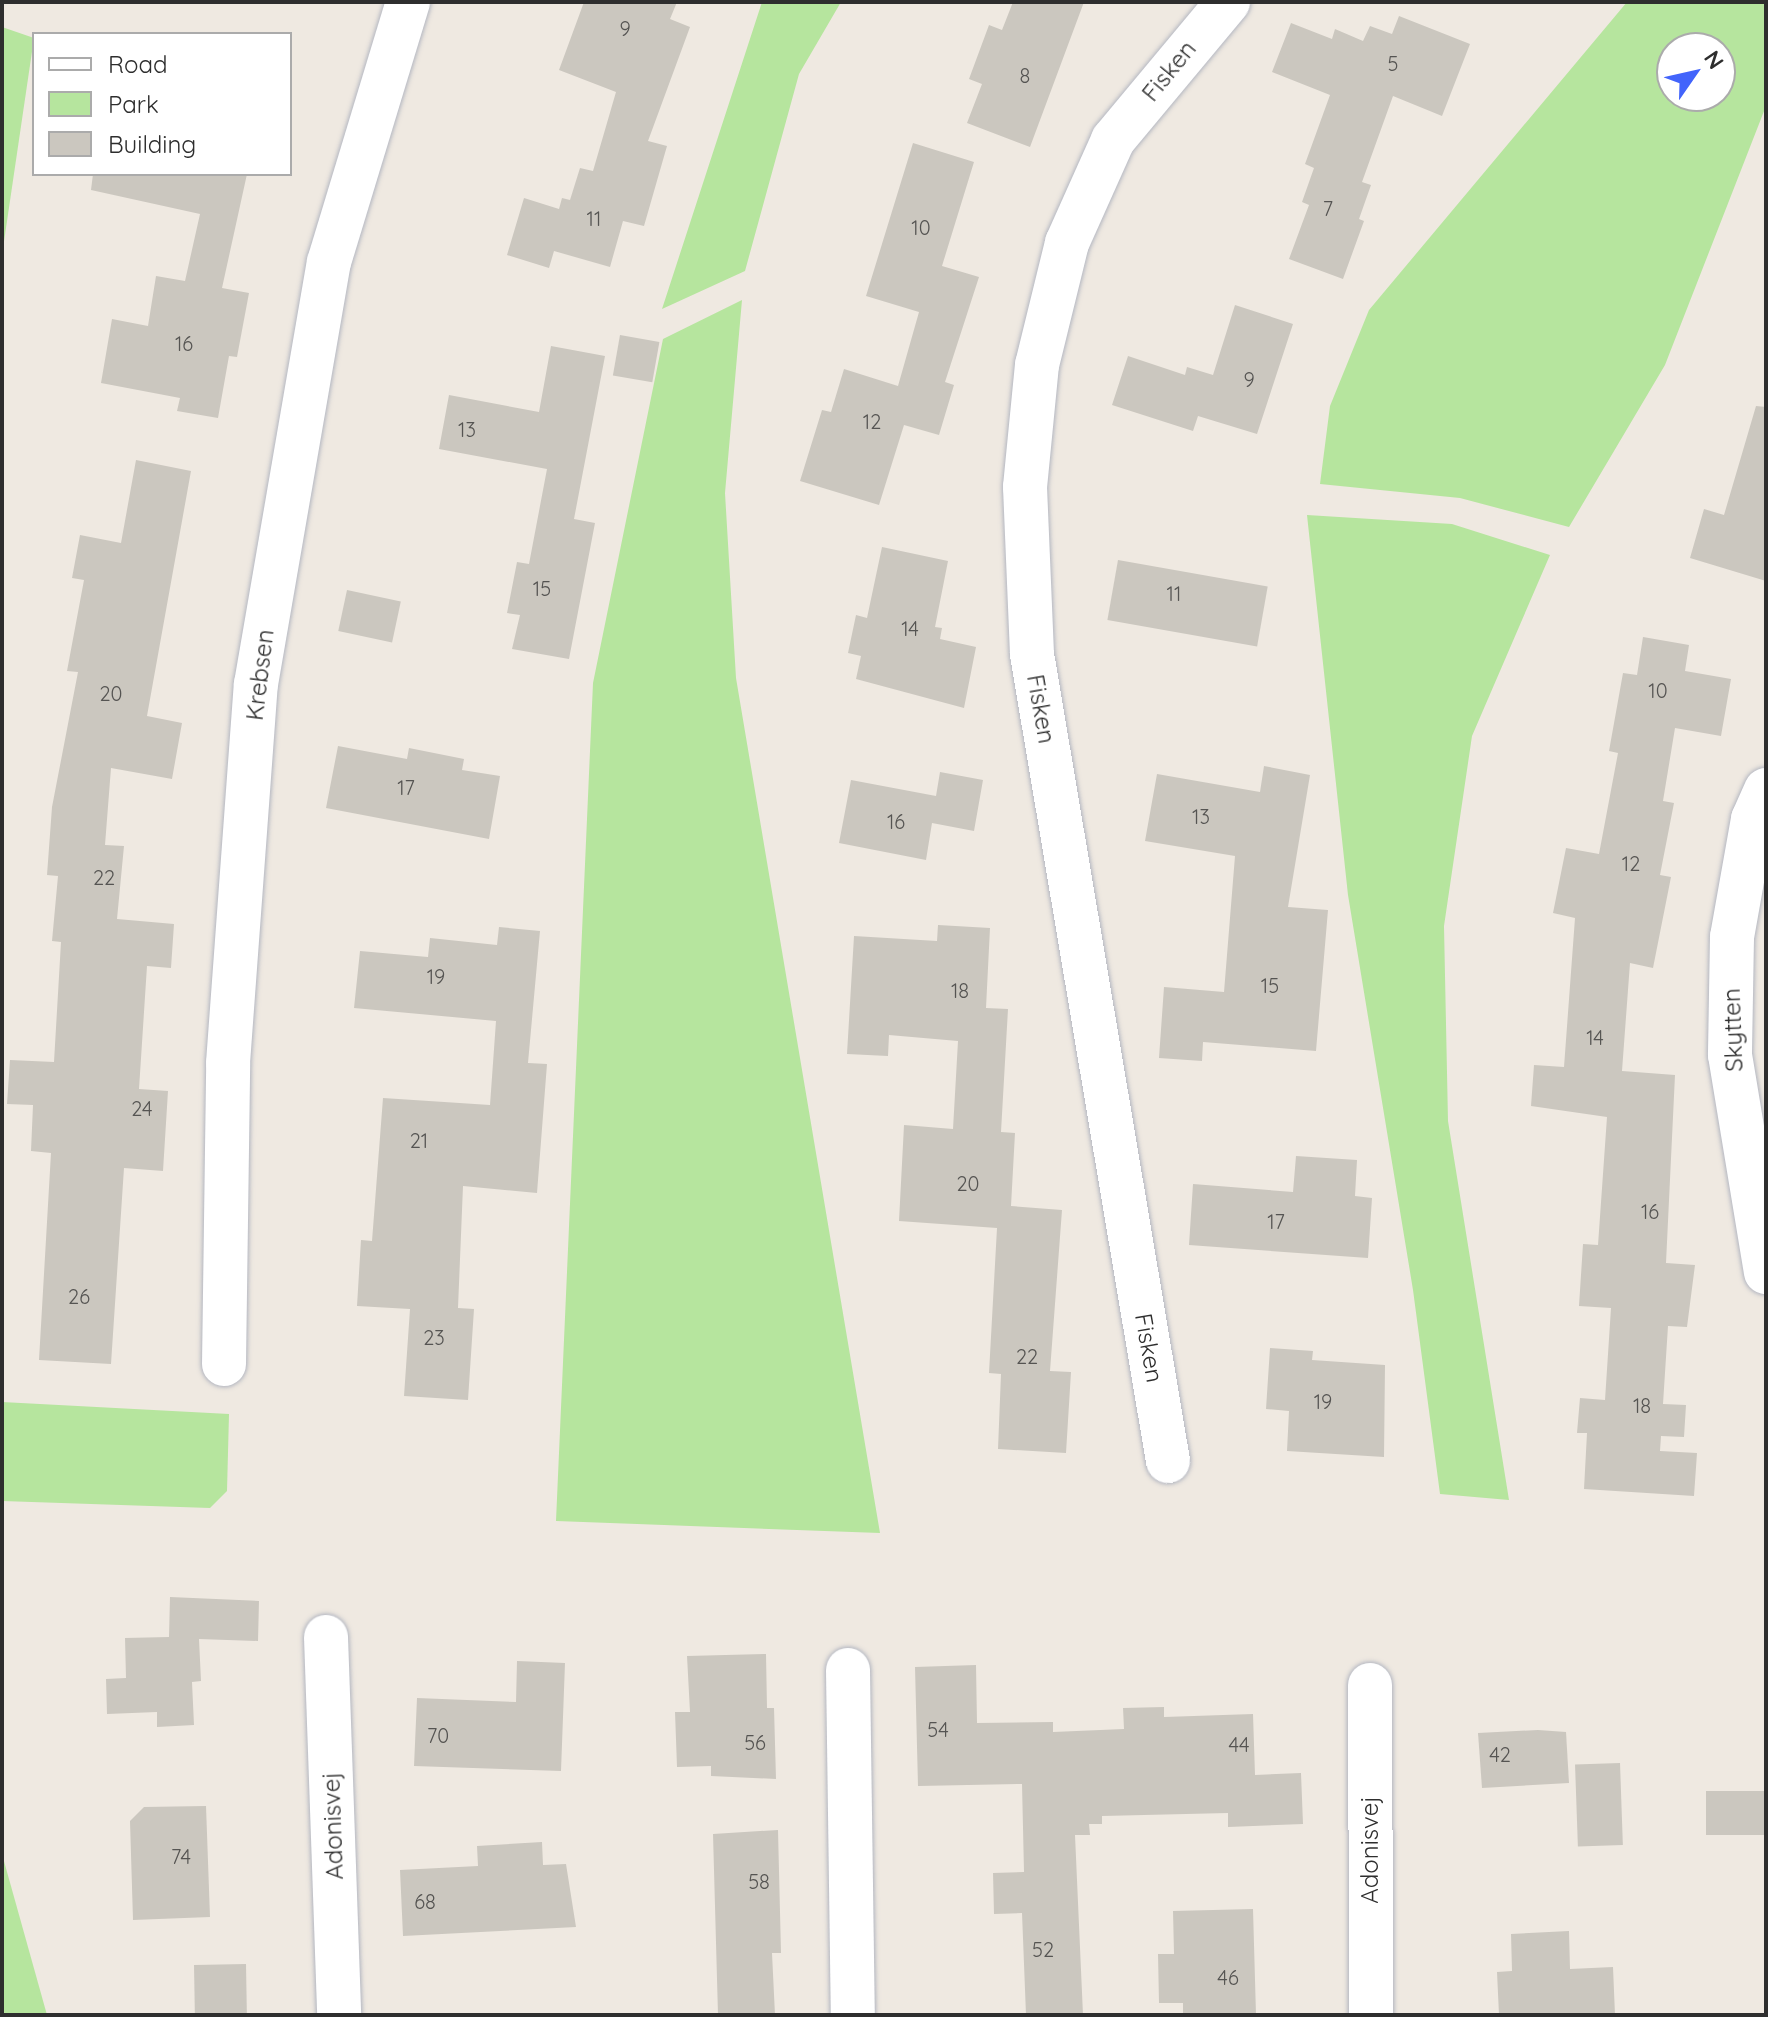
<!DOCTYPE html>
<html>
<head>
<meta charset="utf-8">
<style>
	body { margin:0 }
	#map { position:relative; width:1768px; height:2017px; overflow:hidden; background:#efe9e1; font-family:Quicksand,sans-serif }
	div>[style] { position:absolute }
	.green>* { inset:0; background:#b6e59e }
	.building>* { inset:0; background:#cbc7bf; transform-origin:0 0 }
	.roads { filter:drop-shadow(0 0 2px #b4b7c1) drop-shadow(0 0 2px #b4b7c1) }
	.minor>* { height:44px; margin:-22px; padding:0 22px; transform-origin:22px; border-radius:22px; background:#fff }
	span { translate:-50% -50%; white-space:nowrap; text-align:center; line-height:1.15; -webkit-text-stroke:8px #fff; paint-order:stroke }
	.number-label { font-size:20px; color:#555452 }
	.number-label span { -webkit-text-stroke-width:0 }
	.street-label { font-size:24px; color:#2e2e2e }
	.frame { position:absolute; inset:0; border:4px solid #2e2e2e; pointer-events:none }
	.legend { position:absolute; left:32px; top:32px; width:260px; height:144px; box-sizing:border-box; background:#fff; border:2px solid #ababab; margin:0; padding:10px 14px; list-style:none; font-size:24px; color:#2e2e2e }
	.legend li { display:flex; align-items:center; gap:16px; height:40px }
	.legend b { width:40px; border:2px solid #ababab }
	.north { position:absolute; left:1656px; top:32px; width:80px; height:80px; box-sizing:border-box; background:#fff; border:2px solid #ababab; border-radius:50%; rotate:56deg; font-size:22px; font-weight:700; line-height:32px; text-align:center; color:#2e2e2e }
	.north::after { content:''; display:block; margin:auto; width:28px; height:36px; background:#4264fb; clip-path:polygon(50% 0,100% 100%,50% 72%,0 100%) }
</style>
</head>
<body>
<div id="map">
	<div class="green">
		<div style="clip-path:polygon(762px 2px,841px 2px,799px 74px,745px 271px,662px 309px)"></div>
		<div style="clip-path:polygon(evenodd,1627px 2px,1766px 2px,1766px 106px,1665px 365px,1569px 527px,1460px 498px,1320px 484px,1330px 406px,1369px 310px,1627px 2px,1720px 48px,1720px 96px,1672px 96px,1672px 48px,1720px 48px)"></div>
		<div style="clip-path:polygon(2px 27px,34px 38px,2px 255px)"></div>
		<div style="clip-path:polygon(742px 300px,725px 493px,736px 678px,880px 1533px,556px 1521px,593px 683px,663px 339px)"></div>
		<div style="clip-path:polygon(1307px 515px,1452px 524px,1550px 555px,1472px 736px,1444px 926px,1448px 1121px,1509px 1500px,1440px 1494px,1413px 1290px,1348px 895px)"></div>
		<div style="clip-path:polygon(2px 1402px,229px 1414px,227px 1491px,210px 1508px,2px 1501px)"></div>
		<div style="clip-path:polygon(2px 1854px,47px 2015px,2px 2015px)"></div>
	</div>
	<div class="building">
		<div style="clip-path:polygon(584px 2px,677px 2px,670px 19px,690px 27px,648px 141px,667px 146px,644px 226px,623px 221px,610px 267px,554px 251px,549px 268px,507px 255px,524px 198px,559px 209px,562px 198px,570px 200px,580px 168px,593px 171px,616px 92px,559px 70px)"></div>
		<div style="clip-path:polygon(1013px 2px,1084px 2px,1030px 147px,967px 123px,982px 84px,969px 79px,989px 25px,1002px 30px)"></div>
		<div style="clip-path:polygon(1399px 16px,1470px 44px,1442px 116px,1393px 96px,1362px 182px,1371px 185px,1359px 219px,1364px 221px,1343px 279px,1289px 259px,1309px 205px,1302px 202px,1314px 168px,1305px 164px,1330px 95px,1272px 72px,1291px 23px,1332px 39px,1335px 29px,1363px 41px,1370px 26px,1392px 34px)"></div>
		<div style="clip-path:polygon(913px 143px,974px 162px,942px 266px,979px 277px,945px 382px,954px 385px,939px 435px,904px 425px,879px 505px,800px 481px,822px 410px,831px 412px,844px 369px,898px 386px,919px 312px,866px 296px)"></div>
		<div style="clip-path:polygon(93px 174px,247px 174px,222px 288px,249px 293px,237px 357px,229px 356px,218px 418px,177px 411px,180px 398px,101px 383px,112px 319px,148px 326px,156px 276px,185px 281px,200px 214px,91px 190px)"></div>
		<div style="clip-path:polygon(1235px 305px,1293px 324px,1257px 434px,1198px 416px,1193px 431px,1112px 405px,1128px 356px,1185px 375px,1187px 367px,1213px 375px)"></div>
		<div style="left:620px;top:335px;width:40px;height:41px;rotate:10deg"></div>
		<div style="clip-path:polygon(551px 346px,605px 356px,574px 519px,595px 523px,569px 659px,512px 649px,520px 615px,507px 613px,517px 562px,529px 564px,547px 469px,439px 449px,449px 395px,539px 412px)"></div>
		<div style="clip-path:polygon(1756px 406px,1766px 407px,1766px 581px,1690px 558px,1704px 509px,1724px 515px)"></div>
		<div style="clip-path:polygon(136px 460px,191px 471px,147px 716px,182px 723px,172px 779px,111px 768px,105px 845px,124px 846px,117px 919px,174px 924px,171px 968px,147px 966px,139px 1089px,168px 1091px,163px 1171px,124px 1168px,111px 1364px,39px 1360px,51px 1153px,31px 1151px,33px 1105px,7px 1104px,10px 1060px,54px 1062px,61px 942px,52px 941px,58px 876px,47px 875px,52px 807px,78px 672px,67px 671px,84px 580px,72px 578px,80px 535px,121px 543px)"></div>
		<div style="clip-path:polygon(882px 547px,948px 561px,935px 627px,942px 628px,940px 639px,976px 647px,964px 708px,856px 679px,861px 656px,848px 653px,856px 615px,867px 618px)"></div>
		<div style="left:1118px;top:560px;width:152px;height:61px;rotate:10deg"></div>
		<div style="left:347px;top:590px;width:55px;height:42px;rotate:12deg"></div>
		<div style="clip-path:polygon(1643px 637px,1689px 645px,1685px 671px,1731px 679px,1721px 736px,1675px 728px,1663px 801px,1674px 803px,1660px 875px,1671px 877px,1653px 968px,1630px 963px,1622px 1071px,1675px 1075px,1666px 1263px,1695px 1265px,1687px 1327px,1668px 1326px,1663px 1404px,1686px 1405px,1684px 1437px,1661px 1436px,1660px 1451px,1697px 1453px,1694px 1496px,1584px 1489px,1587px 1433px,1577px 1433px,1580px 1398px,1605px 1400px,1611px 1308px,1579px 1306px,1583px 1244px,1598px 1245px,1607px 1117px,1531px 1106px,1534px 1065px,1564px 1067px,1575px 918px,1553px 913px,1566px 848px,1599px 854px,1618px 753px,1609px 751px,1623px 673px,1637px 675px)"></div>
		<div style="clip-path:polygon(338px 746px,407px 759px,409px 748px,464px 759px,462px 770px,500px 776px,489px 839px,326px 808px)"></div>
		<div style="clip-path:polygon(1264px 766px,1310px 775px,1288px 907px,1328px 910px,1316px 1051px,1203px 1042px,1202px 1061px,1159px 1058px,1164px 987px,1224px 992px,1235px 856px,1145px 841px,1157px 774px,1260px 792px)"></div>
		<div style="clip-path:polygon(940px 772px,983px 780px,974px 831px,932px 823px,926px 860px,839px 843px,851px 780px,936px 796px)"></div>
		<div style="clip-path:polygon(938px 925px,990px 928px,986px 1008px,1008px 1009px,1001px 1132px,1015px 1133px,1011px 1206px,1062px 1210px,1050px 1371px,1071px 1372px,1066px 1453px,998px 1449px,1001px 1374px,989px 1373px,997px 1228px,899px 1221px,904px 1125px,953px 1129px,958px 1041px,889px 1035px,888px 1056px,847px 1054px,854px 936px,937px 941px)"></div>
		<div style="clip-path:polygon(499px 927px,540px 931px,528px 1063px,547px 1064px,537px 1193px,463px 1186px,458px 1308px,474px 1309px,468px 1400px,404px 1396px,410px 1309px,357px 1306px,361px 1240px,372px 1241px,383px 1098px,490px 1105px,496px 1021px,354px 1008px,360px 951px,428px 957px,430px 938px,497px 945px)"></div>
		<div style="clip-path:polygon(1296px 1156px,1357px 1160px,1355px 1196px,1372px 1198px,1368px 1258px,1189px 1245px,1193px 1184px,1293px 1192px)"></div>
		<div style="clip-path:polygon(1270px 1348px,1313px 1351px,1312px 1360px,1385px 1365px,1384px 1457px,1287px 1451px,1289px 1411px,1266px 1409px)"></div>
		<div style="clip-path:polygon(170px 1597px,259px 1601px,258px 1641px,199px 1639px,201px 1681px,192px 1682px,194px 1725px,157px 1727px,157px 1712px,107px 1714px,106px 1679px,126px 1678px,125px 1638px,169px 1637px)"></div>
		<div style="clip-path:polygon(766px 1654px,767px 1708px,774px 1708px,776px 1779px,711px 1776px,711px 1766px,677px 1767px,675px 1712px,690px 1712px,687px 1656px)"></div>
		<div style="clip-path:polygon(517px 1661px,565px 1663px,561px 1771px,414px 1766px,417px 1698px,516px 1702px)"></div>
		<div style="clip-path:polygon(976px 1665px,977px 1723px,1053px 1722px,1053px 1732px,1124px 1729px,1123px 1708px,1164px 1707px,1164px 1717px,1253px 1714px,1255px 1775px,1301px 1773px,1303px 1824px,1228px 1827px,1228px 1813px,1102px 1816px,1102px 1824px,1089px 1824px,1090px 1835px,1075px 1835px,1083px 2015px,1026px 2015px,1022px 1913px,994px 1914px,993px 1873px,1024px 1872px,1022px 1784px,918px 1786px,915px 1667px)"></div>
		<div style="clip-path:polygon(1538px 1730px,1566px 1732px,1569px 1783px,1482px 1788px,1478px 1733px)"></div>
		<div style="left:1620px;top:1763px;width:82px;height:45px;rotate:88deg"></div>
		<div style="left:1766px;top:1791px;width:44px;height:60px;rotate:90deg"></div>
		<div style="clip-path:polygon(206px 1806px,210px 1917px,133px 1920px,130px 1821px,144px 1807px)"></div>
		<div style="clip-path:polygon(778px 1830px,781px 1953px,772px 1953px,775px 2015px,718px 2015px,713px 1834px)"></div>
		<div style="clip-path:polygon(542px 1842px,543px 1865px,566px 1864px,576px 1927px,403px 1936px,400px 1870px,478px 1866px,477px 1846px)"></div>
		<div style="clip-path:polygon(1253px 1909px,1256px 2015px,1183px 2015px,1183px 2003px,1159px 2003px,1158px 1954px,1174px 1954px,1173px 1911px)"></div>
		<div style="clip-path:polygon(1569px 1931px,1570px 1969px,1613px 1967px,1615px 2015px,1499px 2015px,1497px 1972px,1512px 1971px,1511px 1934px)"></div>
		<div style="left:246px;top:1964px;width:51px;height:52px;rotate:89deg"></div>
	</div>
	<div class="roads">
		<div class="minor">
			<div style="left:1766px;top:790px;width:32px;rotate:114deg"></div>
			<div style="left:1753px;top:819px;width:120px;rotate:100.1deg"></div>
			<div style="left:1732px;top:937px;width:118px;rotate:91deg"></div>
			<div style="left:1730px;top:1055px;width:220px;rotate:80.6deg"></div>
			<div style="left:224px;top:1364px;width:301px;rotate:-89.2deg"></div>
			<div style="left:228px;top:1063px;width:380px;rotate:-85.8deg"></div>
			<div style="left:256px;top:684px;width:428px;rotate:-80.2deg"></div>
			<div style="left:329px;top:262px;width:272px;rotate:-73.1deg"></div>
			<div style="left:1168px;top:1461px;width:818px;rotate:-99.57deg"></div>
			<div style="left:1032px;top:654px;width:167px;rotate:-92.4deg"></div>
			<div style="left:1025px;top:487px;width:123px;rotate:-84.4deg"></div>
			<div style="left:1037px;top:365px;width:126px;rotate:-76.2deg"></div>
			<div style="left:1067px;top:243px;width:113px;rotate:-65.9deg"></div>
			<div style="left:1113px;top:140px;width:180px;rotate:-50.2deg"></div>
			<div style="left:326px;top:1637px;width:378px;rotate:88deg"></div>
			<div style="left:848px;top:1670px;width:345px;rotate:89.2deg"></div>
			<div style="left:1370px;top:1685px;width:330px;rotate:89.8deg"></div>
		</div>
	</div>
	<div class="number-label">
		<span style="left:625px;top:28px">9</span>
		<span style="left:1393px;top:63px">5</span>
		<span style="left:1025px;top:75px">8</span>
		<span style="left:1328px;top:208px">7</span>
		<span style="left:594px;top:218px">11</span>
		<span style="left:921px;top:227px">10</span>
		<span style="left:184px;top:343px">16</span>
		<span style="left:1249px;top:379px">9</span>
		<span style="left:872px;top:421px">12</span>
		<span style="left:467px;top:429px">13</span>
		<span style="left:542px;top:588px">15</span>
		<span style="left:1174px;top:593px">11</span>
		<span style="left:910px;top:628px">14</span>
		<span style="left:1658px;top:690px">10</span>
		<span style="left:111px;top:693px">20</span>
		<span style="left:406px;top:787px">17</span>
		<span style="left:1201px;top:816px">13</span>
		<span style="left:896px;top:821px">16</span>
		<span style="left:1631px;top:863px">12</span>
		<span style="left:104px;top:877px">22</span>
		<span style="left:436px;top:976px">19</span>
		<span style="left:1270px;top:985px">15</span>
		<span style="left:960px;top:990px">18</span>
		<span style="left:1595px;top:1037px">14</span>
		<span style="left:142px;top:1108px">24</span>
		<span style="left:419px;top:1140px">21</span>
		<span style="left:968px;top:1183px">20</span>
		<span style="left:1650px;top:1211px">16</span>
		<span style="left:1276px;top:1221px">17</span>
		<span style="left:79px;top:1296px">26</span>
		<span style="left:434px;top:1337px">23</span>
		<span style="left:1027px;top:1356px">22</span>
		<span style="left:1323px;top:1401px">19</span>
		<span style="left:1642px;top:1405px">18</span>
		<span style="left:938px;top:1729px">54</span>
		<span style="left:438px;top:1735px">70</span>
		<span style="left:755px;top:1742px">56</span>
		<span style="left:1239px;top:1744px">44</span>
		<span style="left:1500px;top:1754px">42</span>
		<span style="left:181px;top:1856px">74</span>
		<span style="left:759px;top:1881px">58</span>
		<span style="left:425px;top:1901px">68</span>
		<span style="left:1043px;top:1949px">52</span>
		<span style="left:1228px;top:1977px">46</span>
	</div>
	<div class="street-label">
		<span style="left:1169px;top:71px;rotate:-51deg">Fisken</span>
		<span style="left:260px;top:675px;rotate:-83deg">Krebsen</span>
		<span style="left:1041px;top:709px;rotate:80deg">Fisken</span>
		<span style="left:1733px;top:1030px;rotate:-92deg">Skytten</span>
		<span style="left:1149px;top:1348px;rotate:80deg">Fisken</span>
		<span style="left:333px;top:1826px;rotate:-92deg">Adonisvej</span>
		<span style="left:1370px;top:1850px;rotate:-90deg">Adonisvej</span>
	</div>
	<div class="frame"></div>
	<ul class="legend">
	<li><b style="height:10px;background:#fff"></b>Road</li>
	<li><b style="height:22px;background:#b6e59e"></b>Park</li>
	<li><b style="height:22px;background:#cbc7bf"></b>Building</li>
	</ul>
	<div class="north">N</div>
</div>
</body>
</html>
